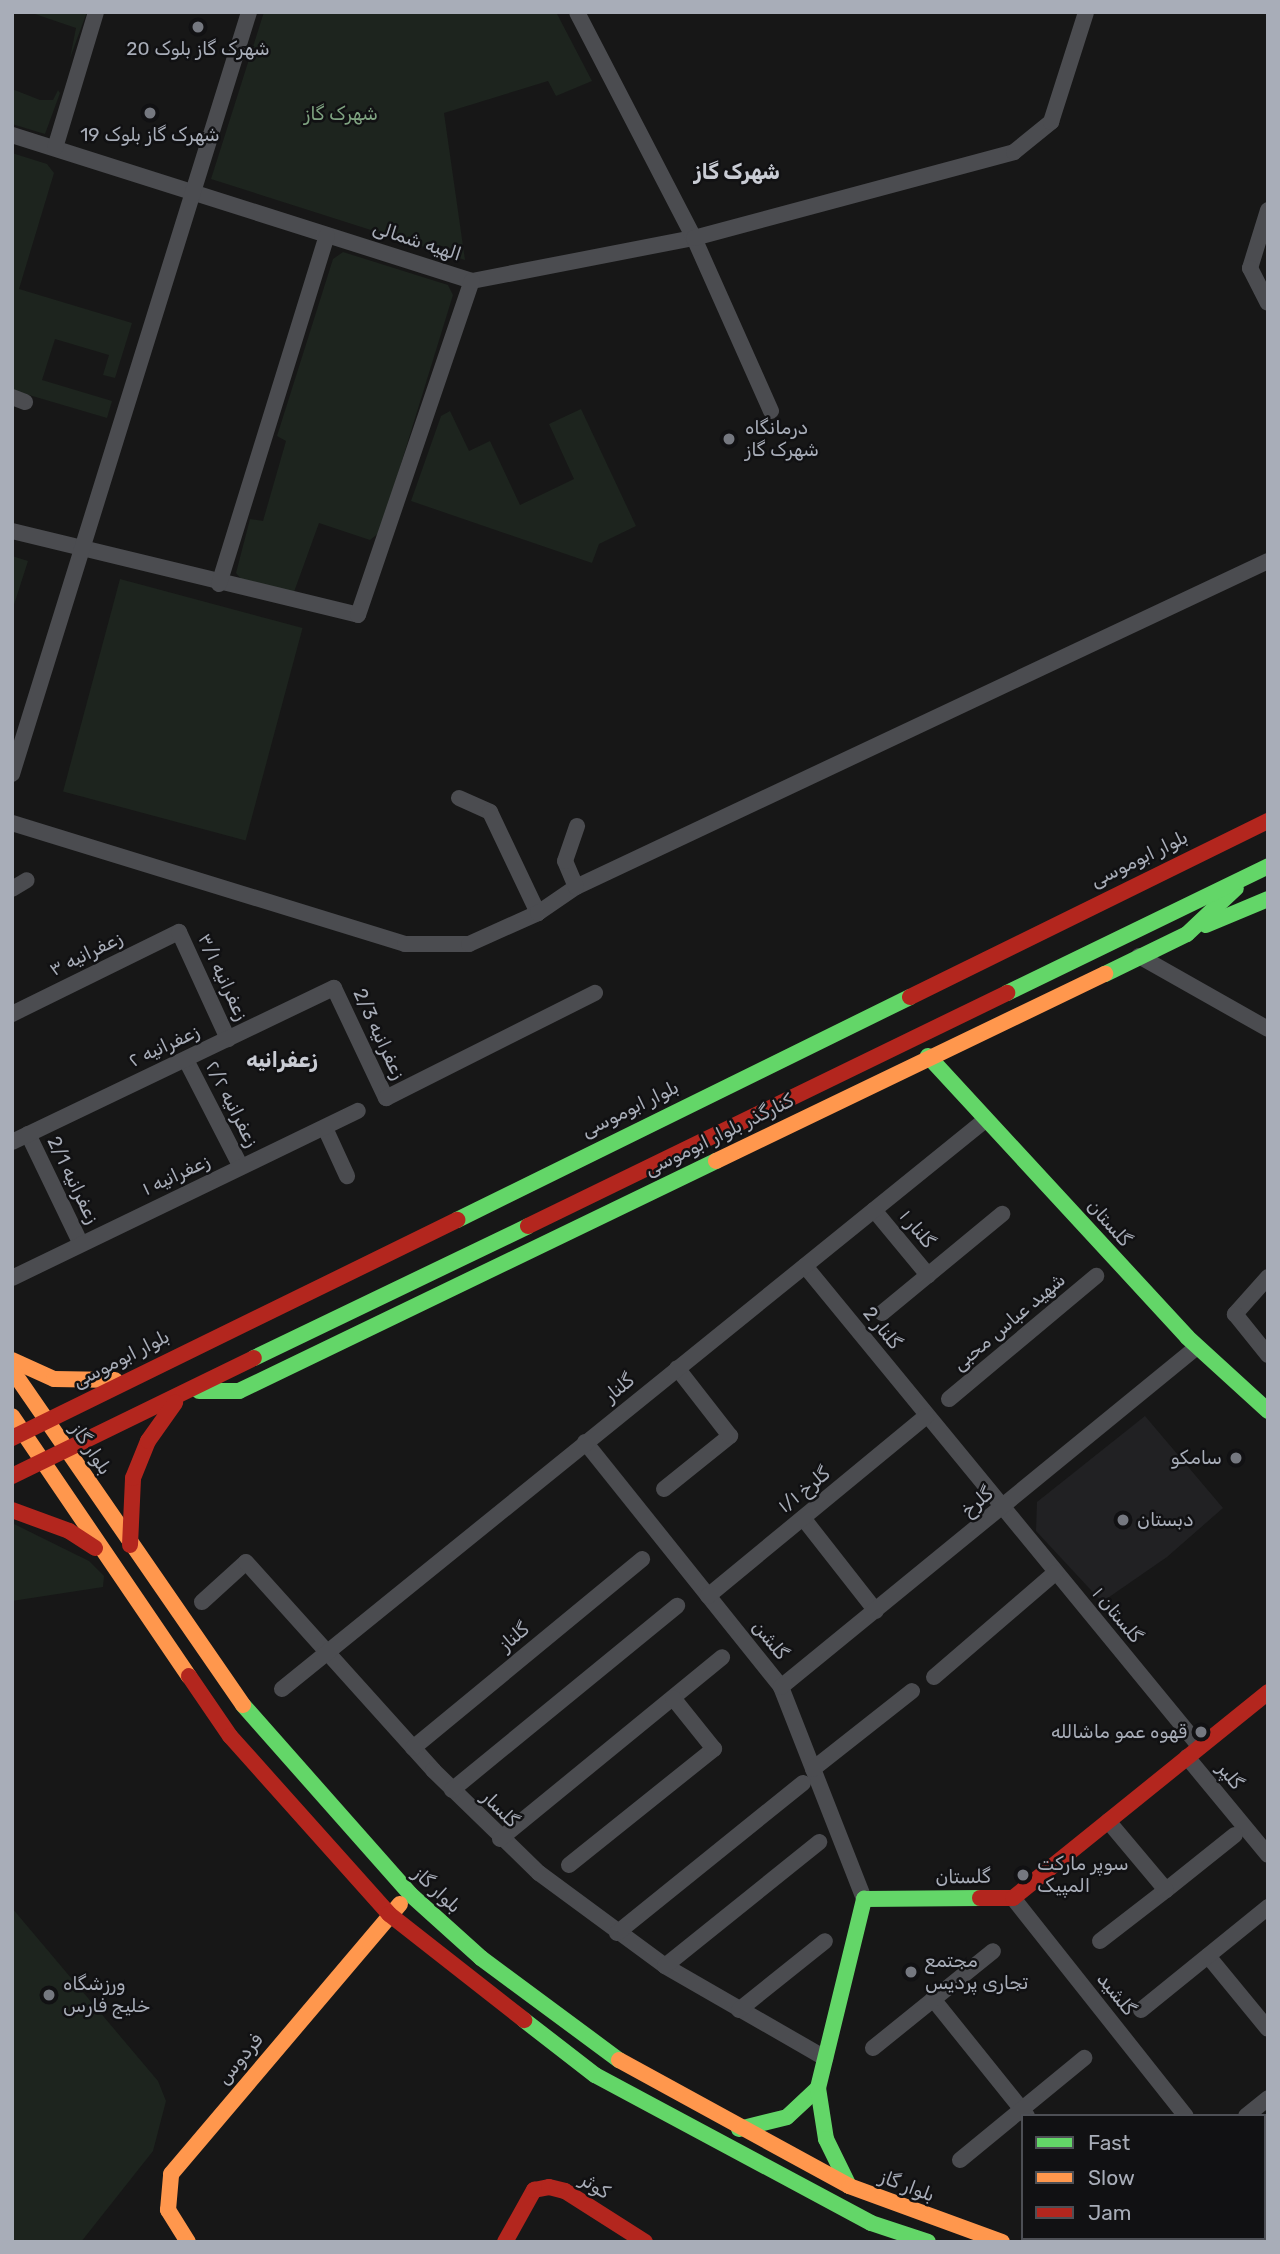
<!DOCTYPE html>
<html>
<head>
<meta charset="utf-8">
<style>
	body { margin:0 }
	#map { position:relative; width:1280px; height:2254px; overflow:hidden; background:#171717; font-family:Rubik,"Noto Naskh Arabic",sans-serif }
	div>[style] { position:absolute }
	.built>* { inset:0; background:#212123 }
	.green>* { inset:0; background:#1d241e; transform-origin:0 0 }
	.street>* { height:16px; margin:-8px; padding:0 8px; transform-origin:8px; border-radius:8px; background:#4b4c50 }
	.fast>* { height:16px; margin:-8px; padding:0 8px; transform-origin:8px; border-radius:8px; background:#63d668 }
	.slow>* { height:16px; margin:-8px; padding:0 8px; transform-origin:8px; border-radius:8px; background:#ff974d }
	.jam>* { height:16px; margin:-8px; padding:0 8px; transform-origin:8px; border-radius:8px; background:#b3261e }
	.dots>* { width:19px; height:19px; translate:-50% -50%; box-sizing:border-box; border:4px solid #111113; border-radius:50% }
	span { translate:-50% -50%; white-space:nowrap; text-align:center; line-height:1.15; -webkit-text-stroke:5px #111113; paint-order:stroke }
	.poi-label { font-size:19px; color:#a8adb8 }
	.left { translate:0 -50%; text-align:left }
	.right { translate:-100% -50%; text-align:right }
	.park-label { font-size:19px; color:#7fa381 }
	.street-label { font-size:19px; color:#a8adb8 }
	.neighbourhood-label { font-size:21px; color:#c9ccd4; font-weight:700 }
	.frame { position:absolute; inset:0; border:14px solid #a8adb8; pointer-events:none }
	.legend { position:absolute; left:1021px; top:2114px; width:245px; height:126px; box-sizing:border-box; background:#111113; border:2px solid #4d4f55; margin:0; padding:9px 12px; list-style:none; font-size:21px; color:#a8adb8 }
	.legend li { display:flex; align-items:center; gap:14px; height:35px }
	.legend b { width:35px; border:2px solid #4d4f55 }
</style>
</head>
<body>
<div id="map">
	<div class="built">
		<div style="clip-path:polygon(1145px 1416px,1223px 1508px,1167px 1557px,1102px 1602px,1036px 1531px,1037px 1502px)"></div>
	</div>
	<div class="green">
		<div style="clip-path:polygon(29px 12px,87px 12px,70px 58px,76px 28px)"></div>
		<div style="clip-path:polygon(264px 12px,556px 12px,592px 81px,556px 96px,548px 81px,444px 113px,465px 260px,211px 179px)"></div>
		<div style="clip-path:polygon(12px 89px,40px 100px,53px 100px,58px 90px,60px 93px,45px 134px,12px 124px)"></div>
		<div style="clip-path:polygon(12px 153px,47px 164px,54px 173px,19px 289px,132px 323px,115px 378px,103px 375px,109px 355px,55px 339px,42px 380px,112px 401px,107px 418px,12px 390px)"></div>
		<div style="clip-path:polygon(343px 252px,448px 285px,453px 295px,380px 532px,370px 540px,319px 523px,294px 592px,242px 580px,236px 573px,250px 519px,263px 521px,286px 441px,277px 436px,333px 259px)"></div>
		<div style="clip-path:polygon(581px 409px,636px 526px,599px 544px,592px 563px,411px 501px,441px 416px,450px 411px,469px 451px,490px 441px,520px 505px,574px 479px,549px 424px)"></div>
		<div style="clip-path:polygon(12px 556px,28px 561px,12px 611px)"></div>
		<div style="left:120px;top:579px;width:189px;height:220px;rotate:15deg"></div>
		<div style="clip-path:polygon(12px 1523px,89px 1561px,104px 1576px,103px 1587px,12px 1601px)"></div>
		<div style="clip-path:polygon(12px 1908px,158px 2081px,166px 2101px,153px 2151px,81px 2242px,12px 2242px)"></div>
	</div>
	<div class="street">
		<div style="left:12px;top:135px;width:483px;rotate:17.6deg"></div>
		<div style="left:472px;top:281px;width:226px;rotate:-11deg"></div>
		<div style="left:694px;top:238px;width:254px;rotate:-117.4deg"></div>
		<div style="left:55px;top:148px;width:142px;rotate:-73.2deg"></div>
		<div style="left:1268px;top:210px;width:61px;rotate:107.2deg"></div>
		<div style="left:1250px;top:268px;width:39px;rotate:63deg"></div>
		<div style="left:12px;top:397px;width:14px;rotate:21deg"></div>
		<div style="left:771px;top:411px;width:189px;rotate:-114deg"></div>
		<div style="left:694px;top:238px;width:331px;rotate:-15deg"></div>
		<div style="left:1014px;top:152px;width:48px;rotate:-39deg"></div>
		<div style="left:1051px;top:122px;width:115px;rotate:-72.3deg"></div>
		<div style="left:12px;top:531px;width:356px;rotate:13.6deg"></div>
		<div style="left:358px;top:615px;width:353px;rotate:-71.2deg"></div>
		<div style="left:219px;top:584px;width:365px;rotate:-72.8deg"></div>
		<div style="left:12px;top:774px;width:798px;rotate:-72.72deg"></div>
		<div style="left:459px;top:798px;width:34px;rotate:24deg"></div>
		<div style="left:490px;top:812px;width:112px;rotate:64.6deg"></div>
		<div style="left:12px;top:823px;width:411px;rotate:17.1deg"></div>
		<div style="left:405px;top:944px;width:64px"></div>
		<div style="left:469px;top:944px;width:76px;rotate:-24.2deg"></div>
		<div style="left:538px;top:913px;width:46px;rotate:-34.4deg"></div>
		<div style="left:576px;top:887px;width:765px;rotate:-25.23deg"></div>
		<div style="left:576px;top:887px;width:28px;rotate:-113deg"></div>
		<div style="left:565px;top:861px;width:37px;rotate:-71deg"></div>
		<div style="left:12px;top:889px;width:17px;rotate:-31deg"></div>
		<div style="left:1139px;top:956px;width:148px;rotate:29.5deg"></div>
		<div style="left:12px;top:1014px;width:186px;rotate:-26.2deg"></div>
		<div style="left:179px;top:932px;width:118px;rotate:65.4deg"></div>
		<div style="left:186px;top:1060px;width:120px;rotate:62.8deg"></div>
		<div style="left:325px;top:1128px;width:53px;rotate:65.4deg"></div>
		<div style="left:28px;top:1134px;width:122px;rotate:64.3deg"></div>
		<div style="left:12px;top:1142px;width:357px;rotate:-25.6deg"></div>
		<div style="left:334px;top:988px;width:122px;rotate:64.7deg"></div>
		<div style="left:386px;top:1098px;width:234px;rotate:-26.7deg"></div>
		<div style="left:874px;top:1210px;width:85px;rotate:50.3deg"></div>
		<div style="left:805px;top:1266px;width:622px;rotate:50.61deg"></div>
		<div style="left:1268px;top:1277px;width:50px;rotate:131.7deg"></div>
		<div style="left:1235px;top:1314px;width:53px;rotate:51.2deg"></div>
		<div style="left:12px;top:1278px;width:384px;rotate:-25.8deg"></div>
		<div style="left:882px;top:1313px;width:156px;rotate:-39.5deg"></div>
		<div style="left:949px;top:1399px;width:192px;rotate:-39.9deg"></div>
		<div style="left:585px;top:1442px;width:314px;rotate:51.3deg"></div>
		<div style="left:781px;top:1687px;width:228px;rotate:68.6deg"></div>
		<div style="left:664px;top:1489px;width:85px;rotate:-38.8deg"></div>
		<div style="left:730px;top:1436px;width:86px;rotate:-127.9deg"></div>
		<div style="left:803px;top:1518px;width:118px;rotate:51.9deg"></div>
		<div style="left:708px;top:1596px;width:283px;rotate:-39.5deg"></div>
		<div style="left:202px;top:1602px;width:59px;rotate:-42.3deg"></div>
		<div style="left:246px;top:1562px;width:280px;rotate:48deg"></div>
		<div style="left:433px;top:1770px;width:148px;rotate:44.2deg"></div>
		<div style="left:539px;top:1873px;width:157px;rotate:36.4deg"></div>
		<div style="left:665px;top:1966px;width:185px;rotate:29.9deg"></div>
		<div style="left:934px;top:1677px;width:160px;rotate:-40.7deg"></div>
		<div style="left:781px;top:1687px;width:537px;rotate:-39.26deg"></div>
		<div style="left:282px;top:1689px;width:903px;rotate:-38.98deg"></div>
		<div style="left:413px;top:1748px;width:297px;rotate:-39.5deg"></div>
		<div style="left:1187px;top:1757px;width:127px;rotate:50.4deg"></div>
		<div style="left:813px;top:1769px;width:126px;rotate:-38.2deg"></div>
		<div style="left:452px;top:1790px;width:291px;rotate:-39.3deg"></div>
		<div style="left:500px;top:1839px;width:287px;rotate:-39.3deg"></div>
		<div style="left:569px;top:1865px;width:186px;rotate:-38.7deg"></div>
		<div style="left:714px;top:1749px;width:65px;rotate:-128.8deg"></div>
		<div style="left:1166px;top:1890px;width:88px;rotate:-38.6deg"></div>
		<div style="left:1013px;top:1898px;width:278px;rotate:51.6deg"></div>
		<div style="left:617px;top:1933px;width:239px;rotate:-38.9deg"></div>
		<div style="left:1100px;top:1941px;width:83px;rotate:-37.7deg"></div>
		<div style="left:1166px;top:1890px;width:90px;rotate:-130deg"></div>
		<div style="left:1208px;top:1956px;width:94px;rotate:50.6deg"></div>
		<div style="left:665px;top:1966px;width:198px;rotate:-38.8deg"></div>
		<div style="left:933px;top:1999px;width:150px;rotate:51.2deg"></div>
		<div style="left:739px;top:2010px;width:110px;rotate:-38.7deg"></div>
		<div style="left:1141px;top:2010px;width:164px;rotate:-39deg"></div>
		<div style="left:873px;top:2048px;width:154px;rotate:-38.9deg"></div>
		<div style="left:1246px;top:2116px;width:28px;rotate:-39deg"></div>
		<div style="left:960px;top:2160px;width:161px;rotate:-39.4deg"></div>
		<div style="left:1264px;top:2201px;width:4px"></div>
	</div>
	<div class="fast">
		<div style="left:1206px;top:925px;width:67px;rotate:-22.8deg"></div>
		<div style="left:1105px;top:974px;width:91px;rotate:-26deg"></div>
		<div style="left:1187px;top:934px;width:67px;rotate:-43.2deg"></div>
		<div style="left:1007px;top:993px;width:290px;rotate:-25.9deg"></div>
		<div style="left:928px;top:1056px;width:382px;rotate:47.3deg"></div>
		<div style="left:1187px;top:1337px;width:110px;rotate:42.4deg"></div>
		<div style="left:457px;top:1220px;width:505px;rotate:-26.21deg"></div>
		<div style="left:254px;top:1358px;width:304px;rotate:-25.7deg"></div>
		<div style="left:199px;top:1391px;width:40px"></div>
		<div style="left:239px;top:1391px;width:530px;rotate:-25.74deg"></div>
		<div style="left:243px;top:1705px;width:252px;rotate:48.5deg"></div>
		<div style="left:410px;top:1894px;width:96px;rotate:42deg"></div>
		<div style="left:481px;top:1958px;width:172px;rotate:36.5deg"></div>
		<div style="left:524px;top:2020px;width:90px;rotate:37.8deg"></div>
		<div style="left:595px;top:2075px;width:313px;rotate:28.2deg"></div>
		<div style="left:871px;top:2223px;width:60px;rotate:18.4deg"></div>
		<div style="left:818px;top:2088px;width:195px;rotate:-76.3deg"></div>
		<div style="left:864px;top:1899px;width:116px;rotate:-0.5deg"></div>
		<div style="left:739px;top:2129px;width:49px;rotate:-14deg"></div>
		<div style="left:787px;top:2117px;width:42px;rotate:-43.1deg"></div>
		<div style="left:818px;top:2088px;width:52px;rotate:81.1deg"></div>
		<div style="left:826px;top:2139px;width:52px;rotate:63.9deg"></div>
	</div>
	<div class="slow">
		<div style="left:716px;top:1161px;width:432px;rotate:-25.7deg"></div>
		<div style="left:12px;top:1360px;width:46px;rotate:24.3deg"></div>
		<div style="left:54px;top:1379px;width:61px;rotate:0.9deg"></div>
		<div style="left:12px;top:1370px;width:407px;rotate:55.4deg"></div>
		<div style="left:12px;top:1416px;width:315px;rotate:55.8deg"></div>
		<div style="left:619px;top:2060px;width:262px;rotate:28.7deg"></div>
		<div style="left:849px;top:2186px;width:163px;rotate:20.1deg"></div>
		<div style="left:188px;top:2242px;width:38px;rotate:-122deg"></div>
		<div style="left:168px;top:2210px;width:36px;rotate:-85deg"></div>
		<div style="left:171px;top:2174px;width:354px;rotate:-49.7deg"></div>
	</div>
	<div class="jam">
		<div style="left:910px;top:997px;width:399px;rotate:-26.2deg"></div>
		<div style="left:528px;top:1226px;width:533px;rotate:-25.94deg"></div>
		<div style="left:12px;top:1438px;width:496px;rotate:-26.1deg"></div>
		<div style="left:12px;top:1476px;width:269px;rotate:-26deg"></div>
		<div style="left:12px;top:1510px;width:61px;rotate:20.2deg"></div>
		<div style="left:69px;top:1531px;width:31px;rotate:33deg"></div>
		<div style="left:130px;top:1545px;width:67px;rotate:-87.4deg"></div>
		<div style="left:133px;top:1478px;width:40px;rotate:-68deg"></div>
		<div style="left:148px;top:1441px;width:47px;rotate:-54.6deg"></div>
		<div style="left:189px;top:1676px;width:73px;rotate:55.7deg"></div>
		<div style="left:230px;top:1736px;width:239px;rotate:48.2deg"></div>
		<div style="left:389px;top:1914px;width:172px;rotate:38.1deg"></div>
		<div style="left:980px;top:1898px;width:33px"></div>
		<div style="left:1013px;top:1898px;width:328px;rotate:-38.9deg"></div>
		<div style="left:505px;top:2242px;width:60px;rotate:-60.9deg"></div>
		<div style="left:534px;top:2190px;width:15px;rotate:-11deg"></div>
		<div style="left:549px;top:2187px;width:16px;rotate:14deg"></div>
		<div style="left:565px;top:2191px;width:95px;rotate:32.5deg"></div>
	</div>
	<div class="dots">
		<div style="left:198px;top:27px;background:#757880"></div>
		<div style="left:150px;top:113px;background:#757880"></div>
		<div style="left:729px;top:439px;background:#757880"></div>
		<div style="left:1236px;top:1458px;background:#757880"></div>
		<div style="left:1123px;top:1520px;background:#757880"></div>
		<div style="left:1201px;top:1732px;background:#757880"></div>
		<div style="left:1023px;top:1875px;background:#757880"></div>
		<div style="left:911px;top:1972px;background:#757880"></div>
		<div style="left:49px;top:1995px;background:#757880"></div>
	</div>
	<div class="poi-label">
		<span style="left:198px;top:49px">شهرک گاز بلوک 20</span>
		<span style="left:150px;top:135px">شهرک گاز بلوک 19</span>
		<span class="left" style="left:745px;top:439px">درمانگاه<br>شهرک گاز</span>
		<span class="right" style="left:1222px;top:1458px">سامکو</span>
		<span class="left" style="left:1137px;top:1520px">دبستان</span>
		<span class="right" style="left:1187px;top:1732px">قهوه عمو ماشالله</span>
		<span class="left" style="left:1037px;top:1875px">سوپر مارکت<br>المپیک</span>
		<span class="left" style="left:925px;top:1972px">مجتمع<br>تجاری پردیس</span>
		<span class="left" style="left:63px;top:1995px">ورزشگاه<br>خلیج فارس</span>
	</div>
	<div class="park-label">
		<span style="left:341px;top:114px">شهرک گاز</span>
	</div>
	<div class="street-label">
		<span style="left:417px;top:241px;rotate:18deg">الهیه شمالی</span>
		<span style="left:1139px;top:859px;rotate:-26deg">بلوار ابوموسی</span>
		<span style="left:86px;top:954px;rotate:-26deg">زعفرانیه ۳</span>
		<span style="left:223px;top:977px;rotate:65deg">زعفرانیه ۳/۱</span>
		<span style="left:379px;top:1034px;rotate:65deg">زعفرانیه 2/3</span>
		<span style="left:164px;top:1046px;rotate:-25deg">زعفرانیه ۲</span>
		<span style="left:232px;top:1104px;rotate:63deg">زعفرانیه ۲/۲</span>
		<span style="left:630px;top:1109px;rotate:-26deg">بلوار ابوموسی</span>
		<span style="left:719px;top:1135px;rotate:-26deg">کنارگذر بلوار ابوموسی</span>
		<span style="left:176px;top:1175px;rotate:-25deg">زعفرانیه ۱</span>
		<span style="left:73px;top:1180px;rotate:64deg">زعفرانیه 2/1</span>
		<span style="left:1109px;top:1223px;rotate:48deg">گلستان</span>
		<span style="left:917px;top:1229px;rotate:50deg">گلنار ۱</span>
		<span style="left:1009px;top:1322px;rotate:-40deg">شهید عباس محبی</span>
		<span style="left:882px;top:1328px;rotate:51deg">گلنار 2</span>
		<span style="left:121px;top:1359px;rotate:-27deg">بلوار ابوموسی</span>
		<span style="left:619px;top:1388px;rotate:-39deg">گلنار</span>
		<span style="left:91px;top:1449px;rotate:56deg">بلوار گاز</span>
		<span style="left:804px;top:1490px;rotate:-39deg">گلرخ ۱/۱</span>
		<span style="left:977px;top:1502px;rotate:-39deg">گلرخ</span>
		<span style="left:1117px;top:1615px;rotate:50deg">گلستان ۱</span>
		<span style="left:514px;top:1637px;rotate:-40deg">گلناز</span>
		<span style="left:770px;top:1640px;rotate:51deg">گلشن</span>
		<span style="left:1230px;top:1776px;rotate:51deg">گلپر</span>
		<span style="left:500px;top:1809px;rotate:45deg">گلسار</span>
		<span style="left:963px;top:1877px;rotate:-1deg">گلستان</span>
		<span style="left:437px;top:1890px;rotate:43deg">بلوار گاز</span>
		<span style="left:1116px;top:1994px;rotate:51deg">گلشید</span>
		<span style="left:240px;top:2059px;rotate:-50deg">فردوس</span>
		<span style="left:595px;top:2186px;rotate:32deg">کوثر</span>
		<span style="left:907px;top:2186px;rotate:21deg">بلوار گاز</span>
	</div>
	<div class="neighbourhood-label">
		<span style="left:737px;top:172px">شهرک گاز</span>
		<span style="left:282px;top:1060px">زعفرانیه</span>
	</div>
	<div class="frame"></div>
	<ul class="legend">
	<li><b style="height:9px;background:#63d668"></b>Fast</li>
	<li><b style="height:9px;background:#ff974d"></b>Slow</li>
	<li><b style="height:9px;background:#b3261e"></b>Jam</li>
	</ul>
</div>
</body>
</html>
